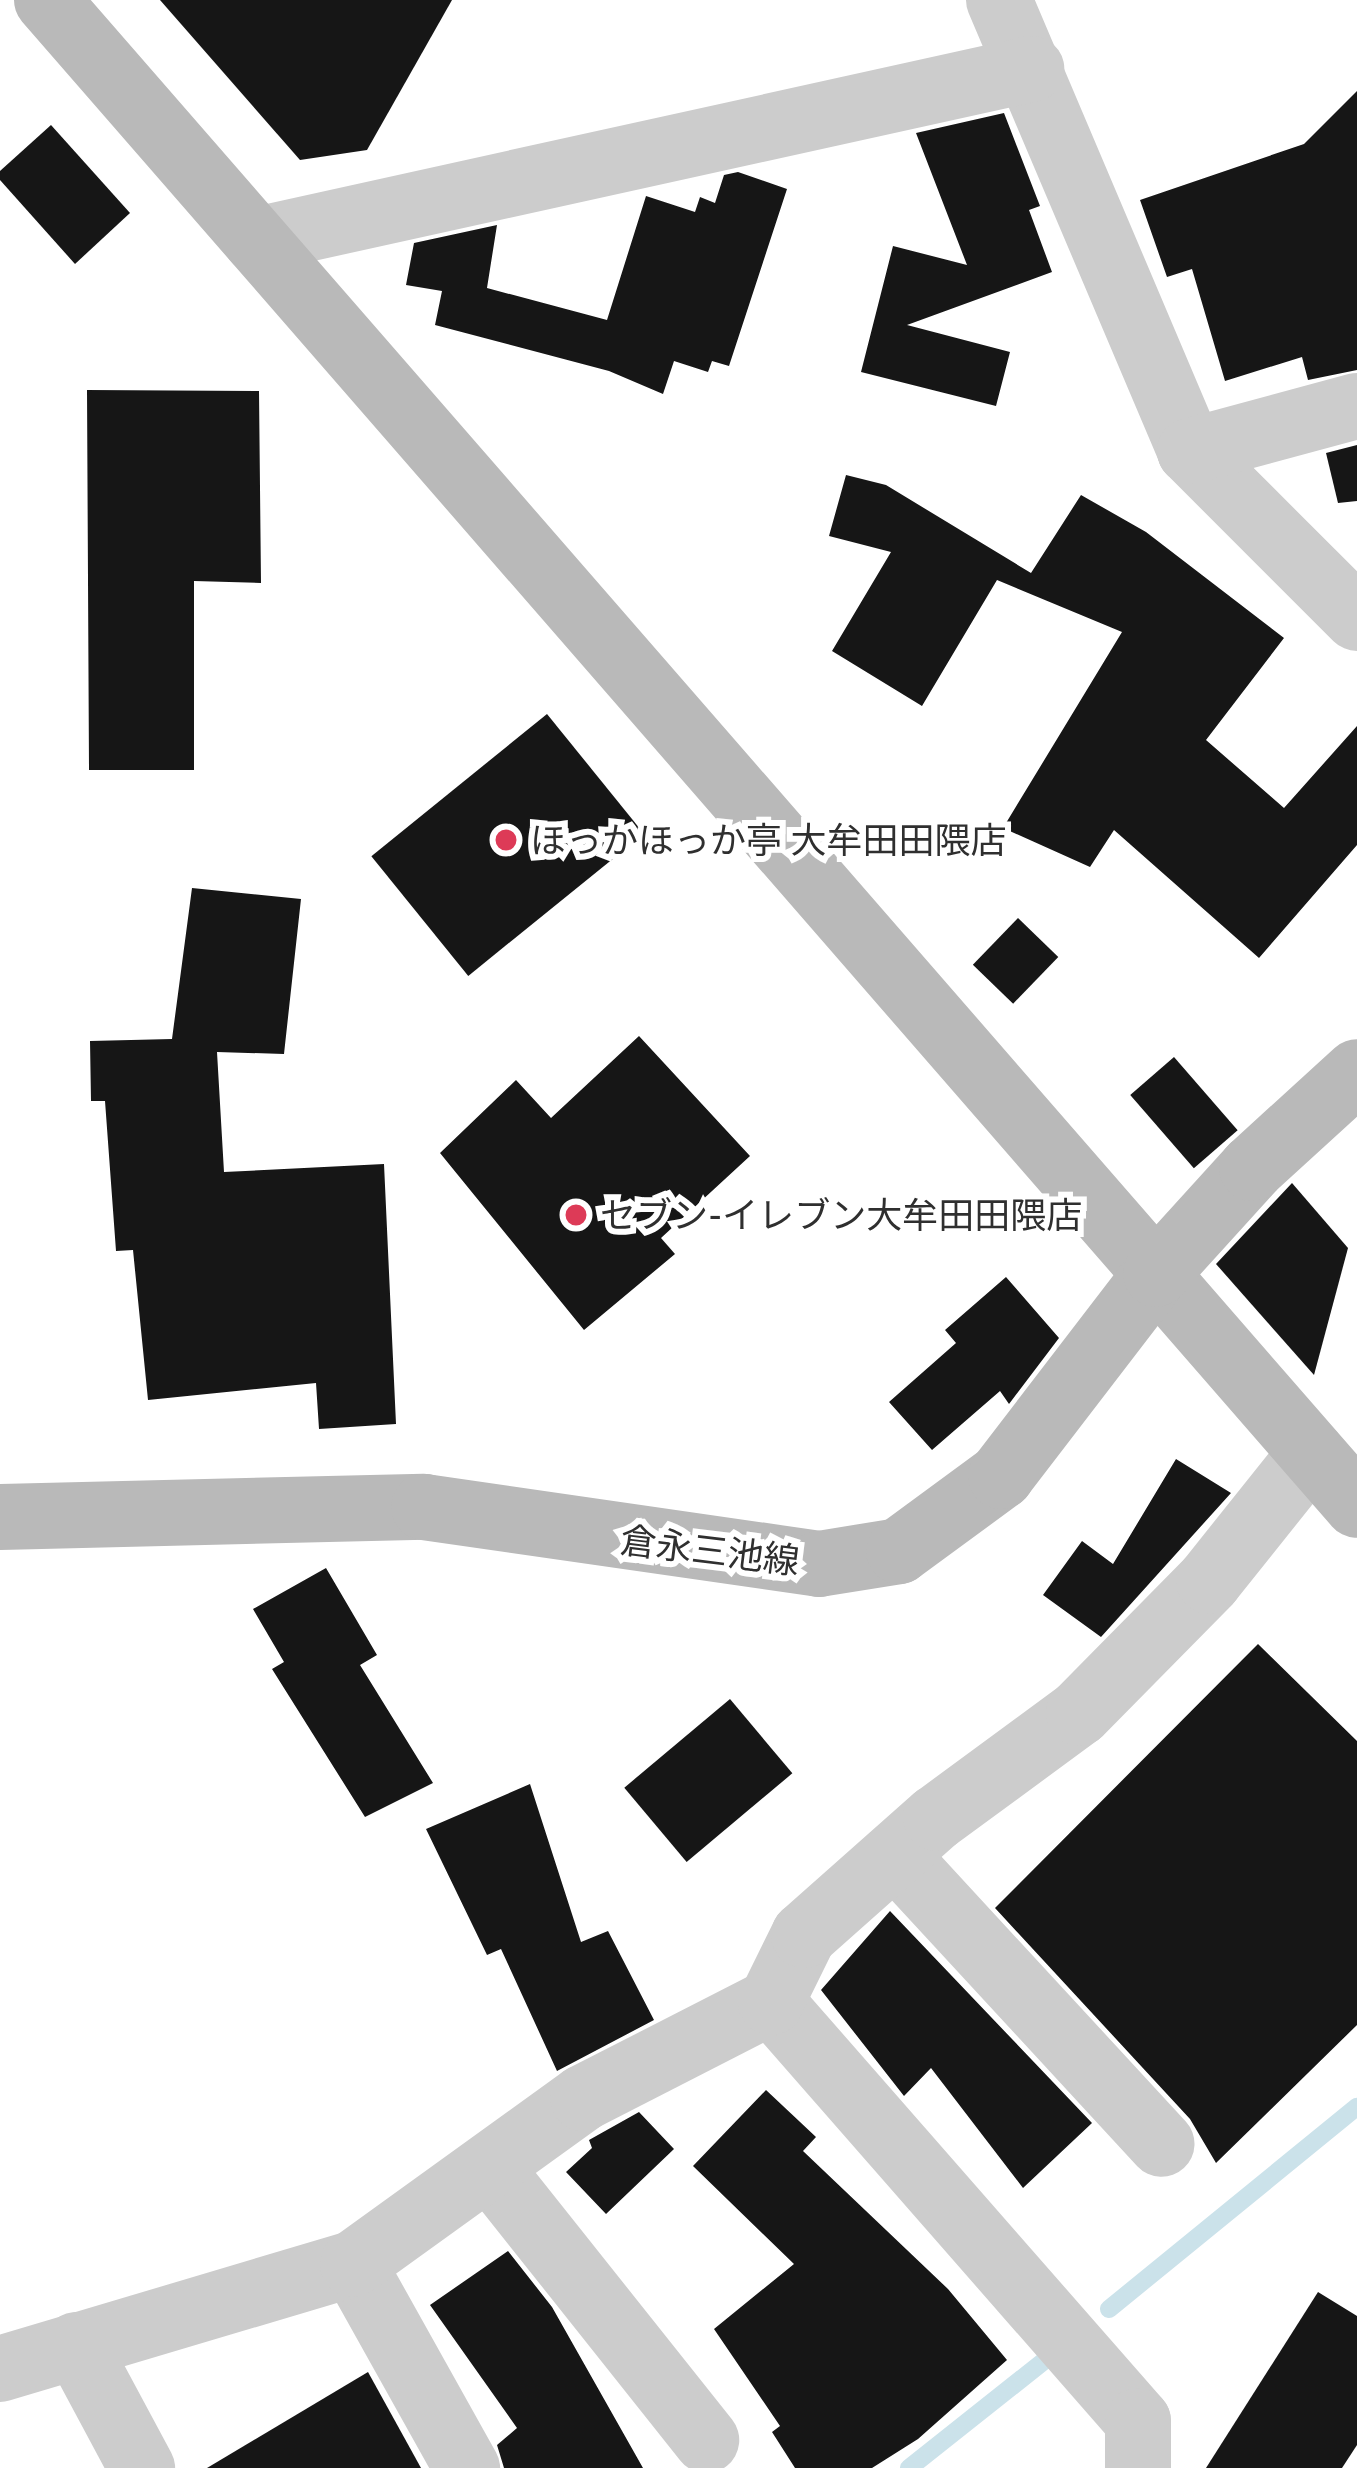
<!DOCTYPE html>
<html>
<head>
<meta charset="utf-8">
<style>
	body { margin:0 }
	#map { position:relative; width:1357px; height:2468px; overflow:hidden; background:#fff; font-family:"IBM Plex Sans","Noto Sans JP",sans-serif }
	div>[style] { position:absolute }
	.stream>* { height:18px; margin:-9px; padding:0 9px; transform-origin:9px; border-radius:9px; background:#cbe2ea }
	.building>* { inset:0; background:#161616; transform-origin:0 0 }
	.street>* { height:66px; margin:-33px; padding:0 33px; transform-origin:33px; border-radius:33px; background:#ccc }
	.secondary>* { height:66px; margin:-33px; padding:0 33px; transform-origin:33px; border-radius:33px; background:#b9b9b9 }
	.dots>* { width:33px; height:33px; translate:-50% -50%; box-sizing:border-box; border:6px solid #fff; border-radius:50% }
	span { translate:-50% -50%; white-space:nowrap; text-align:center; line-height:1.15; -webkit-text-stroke:12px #fff; paint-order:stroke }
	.poi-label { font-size:36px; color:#2f2f2f }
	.left { translate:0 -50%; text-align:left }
	.street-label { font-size:36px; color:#2f2f2f }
</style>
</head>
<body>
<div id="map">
	<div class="stream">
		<div style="left:1109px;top:2309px;width:320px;rotate:-39.2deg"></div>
		<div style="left:909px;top:2468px;width:179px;rotate:-38.4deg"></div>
	</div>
	<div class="building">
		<div style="clip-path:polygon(160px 0,452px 0,367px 150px,300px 160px)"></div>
		<div style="clip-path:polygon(1357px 91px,1357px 370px,1308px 380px,1302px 357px,1225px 381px,1192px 269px,1167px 277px,1140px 200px,1304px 144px)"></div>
		<div style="clip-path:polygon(1004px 113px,1040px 206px,1029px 210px,1052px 272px,907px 325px,1010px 352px,996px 406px,861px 372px,893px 246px,967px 265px,916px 133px)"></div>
		<div style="clip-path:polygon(51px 125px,130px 213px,75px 264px,0 180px,0 171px)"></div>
		<div style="clip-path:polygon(738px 172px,787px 189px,729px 366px,712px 361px,708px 372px,674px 361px,663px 394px,609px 371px,435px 325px,442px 291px,406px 285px,414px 243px,497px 225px,487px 288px,607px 320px,646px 196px,695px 212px,700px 197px,715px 203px,724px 175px)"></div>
		<div style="clip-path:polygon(87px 390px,259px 391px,261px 583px,194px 581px,194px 770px,89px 770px)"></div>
		<div style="clip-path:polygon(1357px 445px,1357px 501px,1338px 503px,1326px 453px)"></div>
		<div style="clip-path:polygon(846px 475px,886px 485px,1031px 573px,1081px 495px,1146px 532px,1284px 638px,1206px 740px,1284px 808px,1357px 726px,1357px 845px,1259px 958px,1114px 830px,1090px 867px,1003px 828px,1122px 632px,997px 580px,922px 706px,832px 651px,891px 552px,829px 536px)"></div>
		<div style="left:547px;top:714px;width:154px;height:226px;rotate:51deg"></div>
		<div style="clip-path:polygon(192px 888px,301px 899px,284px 1054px,217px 1052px,224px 1172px,384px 1164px,396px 1424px,319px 1429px,316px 1383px,148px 1400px,133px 1250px,116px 1251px,105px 1101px,91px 1101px,90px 1041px,172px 1039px)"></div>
		<div style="left:1018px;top:918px;width:56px;height:65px;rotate:44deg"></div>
		<div style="clip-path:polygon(639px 1036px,750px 1156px,661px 1238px,675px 1254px,584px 1330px,440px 1153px,516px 1080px,551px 1118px)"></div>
		<div style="left:1174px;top:1057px;width:97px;height:58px;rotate:49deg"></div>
		<div style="clip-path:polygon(1292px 1183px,1348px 1248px,1314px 1375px,1216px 1264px)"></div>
		<div style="clip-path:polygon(1006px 1277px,1059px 1338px,1009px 1404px,1000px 1391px,932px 1450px,889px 1402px,956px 1343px,945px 1330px)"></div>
		<div style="clip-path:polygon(1176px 1459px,1231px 1493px,1101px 1637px,1043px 1595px,1082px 1541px,1113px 1564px)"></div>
		<div style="clip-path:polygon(326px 1568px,377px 1655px,360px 1665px,433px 1783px,365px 1817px,272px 1669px,284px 1662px,253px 1609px)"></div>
		<div style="clip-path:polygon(1258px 1644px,1357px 1741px,1357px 2025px,1216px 2163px,1190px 2119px,995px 1908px)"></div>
		<div style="left:730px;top:1699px;width:97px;height:138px;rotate:50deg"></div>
		<div style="clip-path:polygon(530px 1784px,581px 1942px,608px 1931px,654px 2020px,557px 2071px,501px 1949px,487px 1955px,426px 1829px)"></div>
		<div style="clip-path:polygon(890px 1911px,1092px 2123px,1023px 2188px,931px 2068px,904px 2096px,821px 1990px)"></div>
		<div style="clip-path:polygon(766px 2090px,816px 2137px,803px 2151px,948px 2289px,1007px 2360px,918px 2439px,872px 2468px,795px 2468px,772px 2432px,780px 2426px,714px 2329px,794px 2264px,693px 2166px)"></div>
		<div style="clip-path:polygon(639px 2112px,674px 2149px,606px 2214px,566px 2172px,592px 2148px,589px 2140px)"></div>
		<div style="clip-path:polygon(508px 2251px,552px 2307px,643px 2468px,504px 2468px,497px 2445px,517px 2428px,430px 2305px)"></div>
		<div style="clip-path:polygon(1318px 2292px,1357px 2316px,1357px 2445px,1342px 2468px,1206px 2468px)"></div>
		<div style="clip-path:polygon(368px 2372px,421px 2468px,207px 2468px)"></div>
	</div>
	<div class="street">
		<div style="left:999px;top:0;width:490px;rotate:67deg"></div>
		<div style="left:1190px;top:451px;width:236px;rotate:45deg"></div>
		<div style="left:256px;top:240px;width:794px;rotate:-12.44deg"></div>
		<div style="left:1190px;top:451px;width:173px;rotate:-15.1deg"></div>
		<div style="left:895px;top:1855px;width:393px;rotate:47.3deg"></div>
		<div style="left:771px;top:2002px;width:557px;rotate:48.79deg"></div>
		<div style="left:1138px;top:2421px;width:47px;rotate:90deg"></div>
		<div style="left:489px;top:2167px;width:349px;rotate:51.5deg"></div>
		<div style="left:353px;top:2264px;width:234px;rotate:60.8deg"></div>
		<div style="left:76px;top:2345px;width:140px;rotate:61.8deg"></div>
		<div style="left:0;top:2369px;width:368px;rotate:-16.6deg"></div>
		<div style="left:353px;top:2264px;width:284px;rotate:-35.8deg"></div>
		<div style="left:583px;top:2098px;width:211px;rotate:-27.1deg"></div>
		<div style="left:771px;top:2002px;width:75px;rotate:-63.8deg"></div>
		<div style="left:804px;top:1935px;width:176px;rotate:-41.6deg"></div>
		<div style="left:936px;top:1818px;width:177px;rotate:-36.3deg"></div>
		<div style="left:1079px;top:1713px;width:185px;rotate:-45.4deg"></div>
		<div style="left:1209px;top:1581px;width:164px;rotate:-51.4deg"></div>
	</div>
	<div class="secondary">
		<div style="left:47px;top:0;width:1995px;rotate:48.96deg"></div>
		<div style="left:0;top:1517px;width:424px;rotate:-1.4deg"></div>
		<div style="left:424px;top:1507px;width:399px;rotate:8.2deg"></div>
		<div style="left:819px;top:1564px;width:81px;rotate:-9.2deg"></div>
		<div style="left:899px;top:1551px;width:127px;rotate:-36.3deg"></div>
		<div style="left:1001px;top:1476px;width:255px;rotate:-52.5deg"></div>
		<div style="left:1156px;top:1274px;width:143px;rotate:-47.8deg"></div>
		<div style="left:1252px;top:1168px;width:142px;rotate:-42.4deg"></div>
	</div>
	<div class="dots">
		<div style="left:506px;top:840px;background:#dd3a57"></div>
		<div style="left:576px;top:1215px;background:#dd3a57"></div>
	</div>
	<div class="poi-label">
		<span class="left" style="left:530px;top:840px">ほっかほっか亭 大牟田田隈店</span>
		<span class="left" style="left:600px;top:1215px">セブン-イレブン大牟田田隈店</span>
	</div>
	<div class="street-label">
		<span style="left:710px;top:1550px;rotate:7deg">倉永三池線</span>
	</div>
</div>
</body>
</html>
